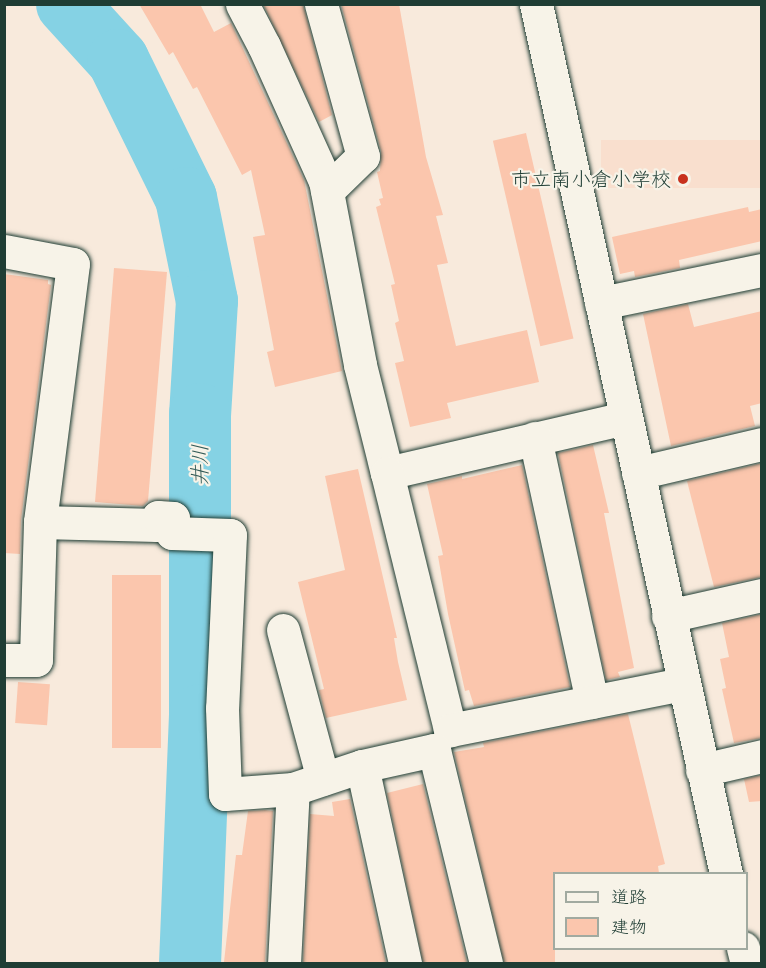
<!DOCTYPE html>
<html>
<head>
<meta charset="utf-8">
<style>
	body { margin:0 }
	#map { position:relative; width:766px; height:968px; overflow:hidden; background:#f8eadc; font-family:Sriracha,"Klee One",sans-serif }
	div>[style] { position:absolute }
	.built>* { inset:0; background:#f9dfce; transform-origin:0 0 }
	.river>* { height:62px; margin:-31px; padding:0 31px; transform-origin:31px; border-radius:31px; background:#85d2e4 }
	.building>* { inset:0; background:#fbc6ad; transform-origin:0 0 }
	.roads { filter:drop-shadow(0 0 2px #1f3d34) drop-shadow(0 0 2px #1f3d34) }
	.street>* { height:33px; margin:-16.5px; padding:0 16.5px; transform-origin:16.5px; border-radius:16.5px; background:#f7f3e8 }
	.secondary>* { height:33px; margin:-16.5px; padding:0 16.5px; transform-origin:16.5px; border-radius:16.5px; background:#f7f3e8 }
	.dots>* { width:16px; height:16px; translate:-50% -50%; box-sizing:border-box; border:3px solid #f7f3e8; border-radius:50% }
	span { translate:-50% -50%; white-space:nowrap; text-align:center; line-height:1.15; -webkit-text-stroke:4.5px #f7f3e8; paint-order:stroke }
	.poi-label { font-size:20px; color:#1f3d34 }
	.right { translate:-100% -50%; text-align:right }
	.water-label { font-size:21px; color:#335b57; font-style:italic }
	.frame { position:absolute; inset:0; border:6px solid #1f3d34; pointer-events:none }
	.legend { position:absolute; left:553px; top:872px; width:195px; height:78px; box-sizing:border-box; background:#f7f3e8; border:2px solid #a1aaa0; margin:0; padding:8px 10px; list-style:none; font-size:18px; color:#1f3d34 }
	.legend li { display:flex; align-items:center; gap:12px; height:30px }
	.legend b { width:30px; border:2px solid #a1aaa0 }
</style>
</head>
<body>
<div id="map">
	<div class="built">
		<div style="left:761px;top:140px;width:48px;height:160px;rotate:90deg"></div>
	</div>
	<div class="river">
		<div style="left:67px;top:4px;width:76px;rotate:47.7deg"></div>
		<div style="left:118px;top:60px;width:154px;rotate:63.8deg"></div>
		<div style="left:186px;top:198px;width:105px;rotate:78.5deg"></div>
		<div style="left:207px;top:301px;width:113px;rotate:93.5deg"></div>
		<div style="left:200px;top:414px;width:301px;rotate:90deg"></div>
		<div style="left:200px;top:715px;width:249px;rotate:92.3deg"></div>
	</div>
	<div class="building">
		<div style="clip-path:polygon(139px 4px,200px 4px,214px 32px,231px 23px,304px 180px,342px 371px,275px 387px,267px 352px,274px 350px,253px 237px,265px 235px,251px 170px,242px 175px,197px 87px,193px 89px,173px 52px,169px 55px)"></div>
		<div style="clip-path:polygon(267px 4px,303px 4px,332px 115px,319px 122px,264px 6px)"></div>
		<div style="clip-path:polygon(341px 4px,399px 4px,426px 157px,443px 215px,436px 216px,448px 263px,437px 265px,456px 346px,527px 330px,539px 382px,447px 403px,451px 418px,410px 427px,395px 363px,404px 361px,395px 323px,399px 321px,391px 285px,395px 284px,376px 207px,381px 205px,379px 199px,383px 198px,377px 172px,380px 171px,381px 151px)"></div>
		<div style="left:526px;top:133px;width:211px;height:34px;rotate:77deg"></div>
		<div style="clip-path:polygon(748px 207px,749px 212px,762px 209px,762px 241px,679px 260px,680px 268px,635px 277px,634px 271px,620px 274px,612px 237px)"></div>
		<div style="clip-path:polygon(114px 268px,167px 272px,148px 501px,143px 506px,95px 502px)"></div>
		<div style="clip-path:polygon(4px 274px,48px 280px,48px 284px,51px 285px,21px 520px,20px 554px,4px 553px)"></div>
		<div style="clip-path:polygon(688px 304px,694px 327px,762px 311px,762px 403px,750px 406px,755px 426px,671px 446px,643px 314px)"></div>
		<div style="clip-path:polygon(593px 445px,609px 513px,604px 513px,634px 668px,618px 672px,620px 677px,606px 680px,558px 453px)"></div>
		<div style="clip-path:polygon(762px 463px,762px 577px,714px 587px,687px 481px)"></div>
		<div style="clip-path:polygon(522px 465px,570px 687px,474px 706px,469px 690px,465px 691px,448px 614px,438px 556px,443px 555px,427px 484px,462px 476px,462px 479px)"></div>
		<div style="clip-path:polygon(358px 469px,397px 638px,394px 638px,398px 662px,407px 700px,326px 718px,319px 690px,324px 689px,298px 582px,345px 570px,325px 476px)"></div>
		<div style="left:112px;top:575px;width:49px;height:173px"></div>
		<div style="clip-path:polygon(762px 614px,762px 738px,734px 743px,722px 689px,726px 688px,720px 659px,729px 657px,722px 623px)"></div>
		<div style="left:18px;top:682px;width:32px;height:41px;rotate:4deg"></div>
		<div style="clip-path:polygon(628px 714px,665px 864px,658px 866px,659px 873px,555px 873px,555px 963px,504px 963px,454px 752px,484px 747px,483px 743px)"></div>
		<div style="clip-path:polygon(762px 775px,762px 801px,749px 802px,744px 779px)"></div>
		<div style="clip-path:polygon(423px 784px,467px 963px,423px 963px,387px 793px)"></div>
		<div style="clip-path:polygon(350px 799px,386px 963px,303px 963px,310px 814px,334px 816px,332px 802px)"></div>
		<div style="clip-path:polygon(265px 810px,273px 811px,265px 963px,224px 962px,236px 855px,242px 855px,248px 811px)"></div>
	</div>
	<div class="roads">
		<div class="street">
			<div style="left:242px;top:4px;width:47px;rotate:62.4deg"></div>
			<div style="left:264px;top:46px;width:148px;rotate:65.7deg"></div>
			<div style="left:325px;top:181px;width:187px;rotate:79.2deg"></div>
			<div style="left:360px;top:365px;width:111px;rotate:76deg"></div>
			<div style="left:387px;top:473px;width:245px;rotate:-13deg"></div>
			<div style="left:321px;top:4px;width:158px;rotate:74.6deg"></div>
			<div style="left:363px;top:156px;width:50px;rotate:135.8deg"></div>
			<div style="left:4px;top:251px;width:70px;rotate:10.7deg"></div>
			<div style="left:73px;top:264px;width:260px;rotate:97.3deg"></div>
			<div style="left:40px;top:522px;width:138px;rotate:91.7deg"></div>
			<div style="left:36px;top:660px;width:32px;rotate:180deg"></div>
			<div style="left:601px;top:303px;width:164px;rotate:-11.6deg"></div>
			<div style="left:535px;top:438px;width:270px;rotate:77.8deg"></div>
			<div style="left:387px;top:473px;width:265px;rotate:76.2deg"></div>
			<div style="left:450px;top:730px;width:237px;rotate:-11.2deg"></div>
			<div style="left:638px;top:473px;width:127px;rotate:-13.2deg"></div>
			<div style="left:40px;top:522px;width:117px;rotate:1.5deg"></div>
			<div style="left:157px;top:525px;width:8px;rotate:-83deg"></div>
			<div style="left:158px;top:517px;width:15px;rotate:4deg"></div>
			<div style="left:173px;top:518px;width:15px;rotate:94deg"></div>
			<div style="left:172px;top:533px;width:58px;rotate:2deg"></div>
			<div style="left:230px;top:535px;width:173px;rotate:92.6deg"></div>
			<div style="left:222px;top:708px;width:86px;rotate:88deg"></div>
			<div style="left:225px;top:794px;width:68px;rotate:-4.2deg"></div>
			<div style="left:668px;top:616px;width:96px;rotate:-12.6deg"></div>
			<div style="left:283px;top:630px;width:154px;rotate:75deg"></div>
			<div style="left:362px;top:766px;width:203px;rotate:77.7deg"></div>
			<div style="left:702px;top:770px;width:62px;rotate:-13.1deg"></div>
			<div style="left:284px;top:964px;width:175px;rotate:-87.1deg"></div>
			<div style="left:293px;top:789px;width:73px;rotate:-18.4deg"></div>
			<div style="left:362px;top:766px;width:74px;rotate:-12.5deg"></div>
			<div style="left:434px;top:750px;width:220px;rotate:76.3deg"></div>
		</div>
		<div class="secondary">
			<div style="left:536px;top:4px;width:891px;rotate:77.68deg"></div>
			<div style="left:743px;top:948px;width:16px;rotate:76deg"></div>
		</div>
	</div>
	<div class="dots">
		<div style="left:683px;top:179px;background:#c8321e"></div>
	</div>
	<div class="poi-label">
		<span class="right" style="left:671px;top:179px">市立南小倉小学校</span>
	</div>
	<div class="water-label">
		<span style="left:200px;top:465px;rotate:-90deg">井川</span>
	</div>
	<div class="frame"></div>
	<ul class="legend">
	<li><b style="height:8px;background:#f7f3e8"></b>道路</li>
	<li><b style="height:16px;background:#fbc6ad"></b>建物</li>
	</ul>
</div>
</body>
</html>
